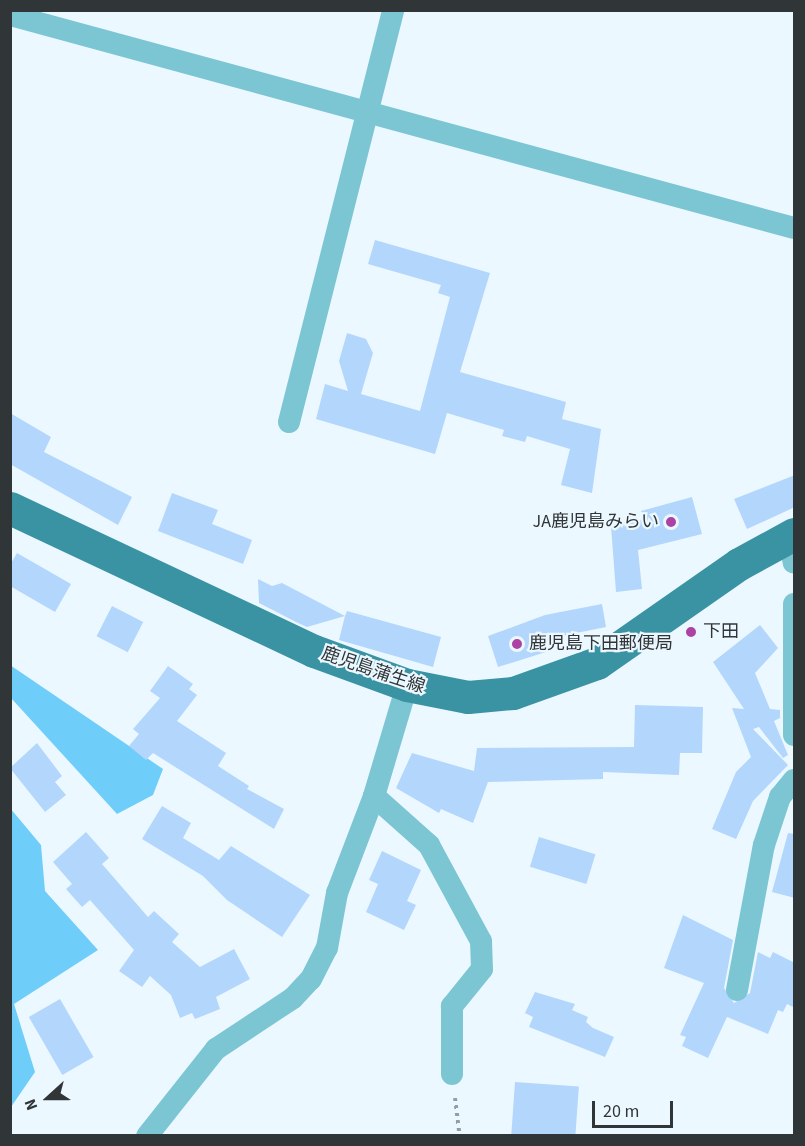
<!DOCTYPE html>
<html>
<head>
<meta charset="utf-8">
<style>
	body { margin:0 }
	#map { position:relative; width:805px; height:1146px; overflow:hidden; background:#ecf8ff; font-family:"Source Sans 3","Noto Sans JP",sans-serif }
	div>[style] { position:absolute }
	.forest>* { inset:0; background:#6fcdf9 }
	.building>* { inset:0; background:#b3d6fd; transform-origin:0 0 }
	.path>* { height:4px; margin-top:-2px; transform-origin:0; background:repeating-linear-gradient(90deg,#949da2 0 3px,transparent 0 7.5px) }
	.minor>* { height:22px; margin:-11px; padding:0 11px; transform-origin:11px; border-radius:11px; background:#7cc6d4 }
	.primary>* { height:33px; margin:-16.5px; padding:0 16.5px; transform-origin:16.5px; border-radius:16.5px; background:#3a93a3 }
	.dots>* { width:16px; height:16px; translate:-50% -50%; box-sizing:border-box; border:3px solid #ecf8ff; border-radius:50% }
	span { translate:-50% -50%; white-space:nowrap; text-align:center; line-height:1.15; -webkit-text-stroke:4.5px #ecf8ff; paint-order:stroke }
	.poi-label { font-size:18px; color:#303537 }
	.right { translate:-100% -50%; text-align:right }
	.left { translate:0 -50%; text-align:left }
	.street-label { font-size:18px; color:#303537 }
	.frame { position:absolute; inset:0; border:12px solid #303537; pointer-events:none }
	.north { position:absolute; left:18px; top:1068px; width:60px; height:60px; -webkit-text-stroke:4px #ecf8ff; paint-order:stroke; rotate:249deg; font-size:16px; font-weight:700; line-height:24px; text-align:center; color:#303537 }
	.north::after { content:''; display:block; margin:auto; width:21px; height:27px; background:#303537; clip-path:polygon(50% 0,100% 100%,50% 72%,0 100%) }
	.scale { position:absolute; left:592px; top:1101px; width:81px; height:27px; box-sizing:border-box; border:3px solid #303537; border-top:0; padding-left:8px; font-size:18px; line-height:21px; white-space:nowrap; color:#303537; -webkit-text-stroke:4px #ecf8ff; paint-order:stroke }
</style>
</head>
<body>
<div id="map">
	<div class="forest">
		<div style="clip-path:polygon(10px 665px,163px 769px,153px 795px,117px 814px,11px 698px)"></div>
		<div style="clip-path:polygon(10px 808px,41px 845px,45px 891px,98px 950px,14px 1004px,35px 1072px,11px 1107px)"></div>
	</div>
	<div class="building">
		<div style="clip-path:polygon(375px 240px,490px 273px,460px 372px,566px 402px,562px 419px,601px 429px,592px 493px,561px 485px,570px 449px,527px 436px,525px 442px,502px 436px,504px 430px,447px 413px,435px 454px,316px 419px,325px 384px,348px 391px,339px 361px,347px 333px,366px 339px,373px 353px,361px 394px,420px 411px,450px 297px,438px 293px,441px 285px,368px 264px)"></div>
		<div style="clip-path:polygon(10px 413px,51px 437px,44px 452px,132px 497px,118px 525px,10px 464px)"></div>
		<div style="clip-path:polygon(795px 475px,795px 507px,747px 529px,734px 499px)"></div>
		<div style="clip-path:polygon(172px 493px,218px 510px,212px 524px,252px 540px,243px 564px,158px 531px)"></div>
		<div style="clip-path:polygon(692px 497px,702px 534px,638px 550px,642px 589px,616px 592px,611px 526px,643px 520px,641px 511px)"></div>
		<div style="clip-path:polygon(17px 553px,71px 584px,55px 612px,10px 586px,10px 565px)"></div>
		<div style="clip-path:polygon(258px 579px,272px 586px,282px 583px,345px 616px,347px 611px,441px 637px,433px 667px,339px 640px,345px 616px,307px 627px,296px 622px,259px 603px)"></div>
		<div style="clip-path:polygon(602px 604px,606px 627px,542px 640px,546px 652px,498px 667px,488px 636px,545px 615px)"></div>
		<div style="left:112px;top:606px;width:35px;height:34px;rotate:27deg"></div>
		<div style="clip-path:polygon(760px 625px,778px 648px,755px 673px,770px 709px,780px 710px,780px 718px,774px 721px,788px 755px,783px 758px,759px 727px,753px 729px,788px 765px,753px 801px,736px 839px,712px 829px,736px 772px,751px 757px,732px 708px,744px 709px,713px 662px)"></div>
		<div style="clip-path:polygon(168px 666px,193px 684px,189px 689px,197px 695px,177px 721px,226px 753px,218px 766px,249px 786px,247px 789px,284px 809px,274px 829px,153px 753px,146px 760px,129px 746px,139px 734px,133px 729px,160px 698px,150px 691px)"></div>
		<div style="clip-path:polygon(635px 705px,703px 707px,702px 753px,680px 753px,679px 775px,603px 772px,603px 779px,488px 782px,473px 823px,441px 809px,439px 813px,396px 788px,412px 753px,474px 771px,477px 748px,634px 747px)"></div>
		<div style="clip-path:polygon(37px 743px,62px 776px,55px 782px,66px 795px,45px 812px,10px 768px)"></div>
		<div style="clip-path:polygon(162px 806px,191px 823px,183px 838px,219px 860px,231px 846px,310px 895px,282px 937px,227px 900px,203px 876px,142px 839px)"></div>
		<div style="clip-path:polygon(86px 832px,109px 858px,102px 864px,148px 917px,154px 911px,179px 934px,172px 942px,200px 967px,234px 949px,250px 979px,216px 997px,220px 1009px,195px 1019px,192px 1013px,180px 1018px,171px 995px,150px 976px,142px 987px,119px 971px,134px 950px,90px 900px,82px 907px,66px 889px,72px 884px,53px 862px)"></div>
		<div style="clip-path:polygon(788px 833px,795px 834px,795px 898px,772px 892px)"></div>
		<div style="left:539px;top:837px;width:59px;height:31px;rotate:17deg"></div>
		<div style="clip-path:polygon(382px 851px,421px 870px,407px 901px,416px 905px,404px 930px,366px 912px,378px 884px,369px 880px)"></div>
		<div style="clip-path:polygon(683px 915px,733px 940px,724px 988px,734px 1003px,750px 993px,758px 952px,770px 958px,773px 952px,795px 963px,795px 1008px,787px 1004px,783px 1012px,778px 1010px,768px 1034px,727px 1017px,708px 1058px,682px 1046px,686px 1037px,680px 1035px,704px 983px,664px 968px)"></div>
		<div style="clip-path:polygon(535px 992px,575px 1004px,572px 1010px,588px 1017px,586px 1022px,593px 1028px,614px 1037px,605px 1057px,529px 1027px,533px 1017px,525px 1013px)"></div>
		<div style="left:60px;top:999px;width:67px;height:36px;rotate:60deg"></div>
		<div style="left:515px;top:1082px;width:64px;height:54px;rotate:4deg"></div>
	</div>
	<div class="path">
		<div style="left:455px;top:1098px;width:38px;rotate:83deg"></div>
	</div>
	<div class="minor">
		<div style="left:10px;top:15px;width:812px;rotate:15.2deg"></div>
		<div style="left:289px;top:422px;width:425px;rotate:-75.8deg"></div>
		<div style="left:789px;top:536px;width:27px;rotate:80deg"></div>
		<div style="left:794px;top:604px;width:131px;rotate:90deg"></div>
		<div style="left:374px;top:796px;width:74px;rotate:41.7deg"></div>
		<div style="left:429px;top:845px;width:109px;rotate:61.6deg"></div>
		<div style="left:481px;top:941px;width:28px;rotate:88deg"></div>
		<div style="left:482px;top:969px;width:48px;rotate:129deg"></div>
		<div style="left:452px;top:1006px;width:68px;rotate:90deg"></div>
		<div style="left:737px;top:990px;width:147px;rotate:-79.5deg"></div>
		<div style="left:764px;top:845px;width:51px;rotate:-71.6deg"></div>
		<div style="left:780px;top:797px;width:22px;rotate:-51deg"></div>
		<div style="left:147px;top:1136px;width:111px;rotate:-51.6deg"></div>
		<div style="left:216px;top:1049px;width:92px;rotate:-33.5deg"></div>
		<div style="left:293px;top:998px;width:26px;rotate:-47deg"></div>
		<div style="left:311px;top:979px;width:35px;rotate:-63deg"></div>
		<div style="left:327px;top:948px;width:56px;rotate:-79.7deg"></div>
		<div style="left:337px;top:893px;width:104px;rotate:-69.1deg"></div>
		<div style="left:374px;top:796px;width:116px;rotate:-73.4deg"></div>
	</div>
	<div class="primary">
		<div style="left:10px;top:508px;width:336px;rotate:25.2deg"></div>
		<div style="left:314px;top:651px;width:99px;rotate:20.1deg"></div>
		<div style="left:407px;top:685px;width:62px;rotate:11.1deg"></div>
		<div style="left:468px;top:697px;width:45px;rotate:-5.1deg"></div>
		<div style="left:513px;top:693px;width:89px;rotate:-19.7deg"></div>
		<div style="left:597px;top:663px;width:173px;rotate:-34.9deg"></div>
		<div style="left:739px;top:564px;width:63px;rotate:-28.6deg"></div>
	</div>
	<div class="dots">
		<div style="left:671px;top:522px;background:#ab42a4"></div>
		<div style="left:691px;top:632px;background:#ab42a4"></div>
		<div style="left:517px;top:644px;background:#ab42a4"></div>
	</div>
	<div class="poi-label">
		<span class="right" style="left:659px;top:522px">JA鹿児島みらい</span>
		<span class="left" style="left:703px;top:632px">下田</span>
		<span class="left" style="left:529px;top:644px">鹿児島下田郵便局</span>
	</div>
	<div class="street-label">
		<span style="left:373px;top:671px;rotate:19deg">鹿児島蒲生線</span>
	</div>
	<div class="frame"></div>
	<div class="north">N</div>
	<div class="scale">20 m</div>
</div>
</body>
</html>
